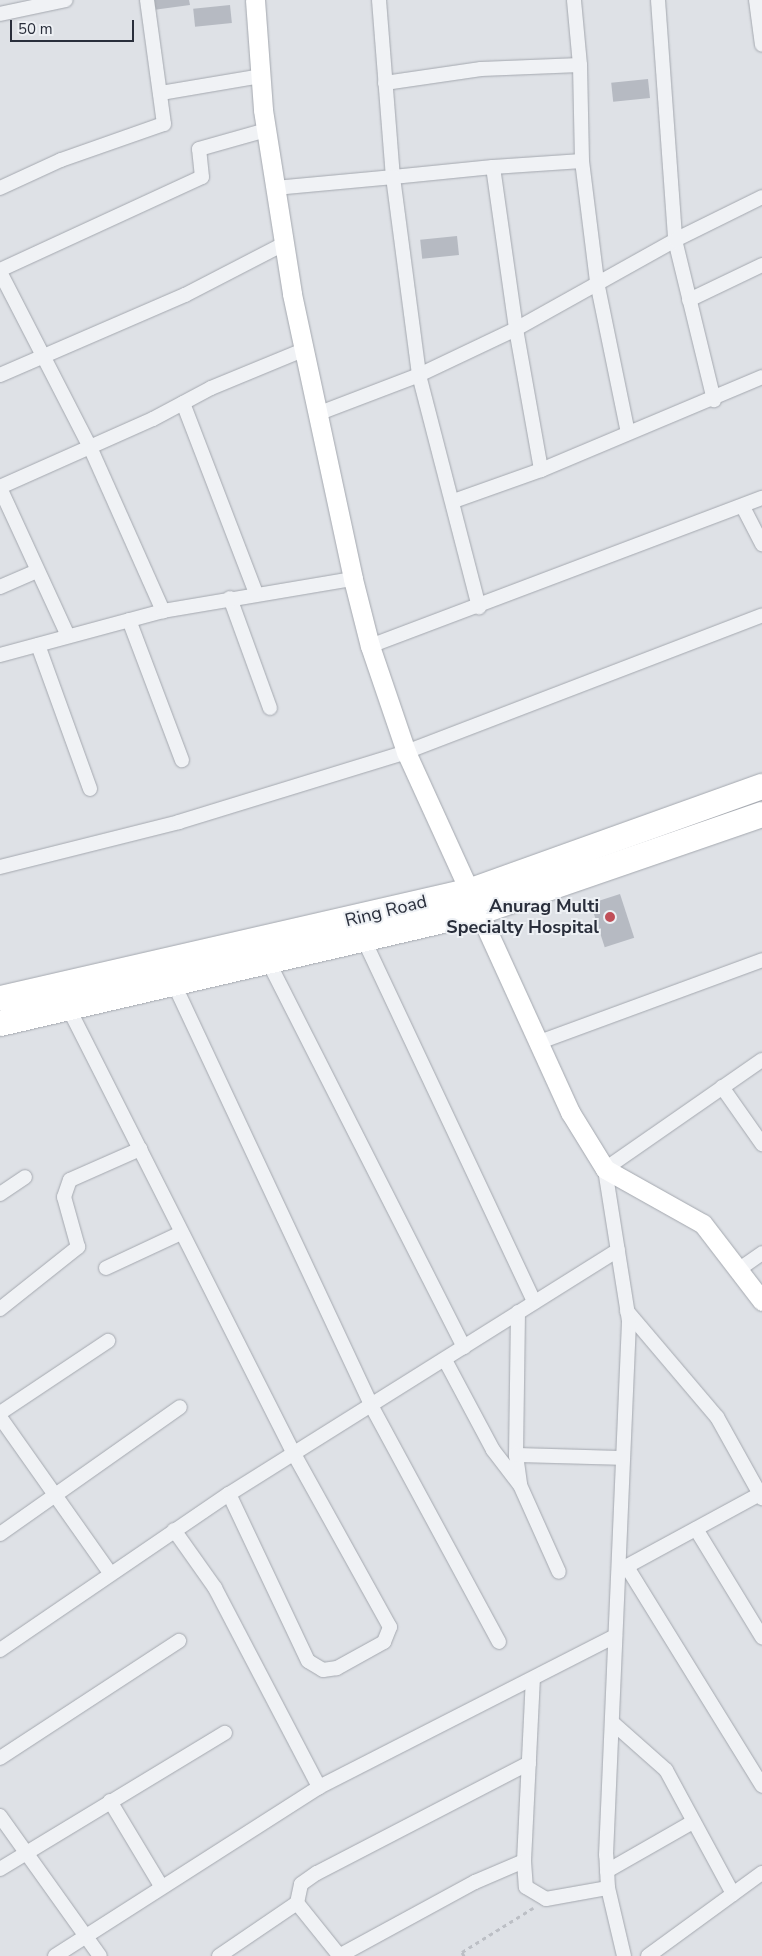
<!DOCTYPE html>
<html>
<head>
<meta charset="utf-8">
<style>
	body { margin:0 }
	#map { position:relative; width:762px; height:1956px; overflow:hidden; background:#dee1e6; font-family:"Nunito Sans",sans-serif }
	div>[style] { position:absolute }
	.building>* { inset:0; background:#b6bac2; transform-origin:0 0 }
	.path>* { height:3px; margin-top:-1.5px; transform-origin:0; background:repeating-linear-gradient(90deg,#bcbfc5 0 4px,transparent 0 8px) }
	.roads { filter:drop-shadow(0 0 1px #a4a8af) drop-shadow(0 0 1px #a4a8af) }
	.street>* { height:14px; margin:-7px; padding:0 7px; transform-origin:7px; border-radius:7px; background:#f0f2f5 }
	.secondary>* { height:19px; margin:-9.5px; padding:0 9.5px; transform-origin:9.5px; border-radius:9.5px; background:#fff }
	.highway>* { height:25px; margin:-12.5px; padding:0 12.5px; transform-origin:12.5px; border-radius:12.5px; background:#fff }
	.dots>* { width:14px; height:14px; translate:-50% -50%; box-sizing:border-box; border:2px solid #edf0f4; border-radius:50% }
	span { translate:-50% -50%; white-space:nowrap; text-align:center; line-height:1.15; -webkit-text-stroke:4px #edf0f4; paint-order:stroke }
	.poi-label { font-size:18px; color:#292e3b; font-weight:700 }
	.right { translate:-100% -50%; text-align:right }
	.street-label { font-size:18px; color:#292e3b }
	.scale { position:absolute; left:10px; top:20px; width:124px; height:22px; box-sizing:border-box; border:2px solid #292e3b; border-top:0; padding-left:6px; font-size:15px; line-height:18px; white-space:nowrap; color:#292e3b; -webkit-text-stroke:4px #edf0f4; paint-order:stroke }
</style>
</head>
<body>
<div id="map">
	<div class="building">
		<div style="clip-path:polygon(152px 0,189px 0,190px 5px,153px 10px)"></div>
		<div style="left:230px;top:5px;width:18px;height:37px;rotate:84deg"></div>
		<div style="left:648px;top:79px;width:19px;height:37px;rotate:84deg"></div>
		<div style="left:457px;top:236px;width:19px;height:37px;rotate:84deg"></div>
		<div style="left:620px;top:894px;width:46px;height:31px;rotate:72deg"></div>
	</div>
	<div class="path">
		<div style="left:464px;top:1956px;width:4px;rotate:-117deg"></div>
		<div style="left:462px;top:1952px;width:84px;rotate:-31.8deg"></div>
	</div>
	<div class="roads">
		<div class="street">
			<div style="left:379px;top:0;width:178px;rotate:85.5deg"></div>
			<div style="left:393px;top:177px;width:100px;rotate:-5.7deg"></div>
			<div style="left:493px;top:167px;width:164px;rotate:81.9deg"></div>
			<div style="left:516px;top:329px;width:143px;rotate:79.9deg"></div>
			<div style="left:541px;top:470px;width:92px;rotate:160.4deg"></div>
			<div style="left:658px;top:0;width:241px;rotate:85.9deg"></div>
			<div style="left:675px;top:240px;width:165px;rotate:76.3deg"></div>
			<div style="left:756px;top:0;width:45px;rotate:82.4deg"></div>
			<div style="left:0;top:14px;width:67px;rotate:-12deg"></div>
			<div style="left:580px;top:65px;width:96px;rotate:88.8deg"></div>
			<div style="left:582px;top:161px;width:122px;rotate:82.9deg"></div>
			<div style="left:597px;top:282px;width:154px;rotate:78.4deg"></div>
			<div style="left:385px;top:83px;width:97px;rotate:-8.3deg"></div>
			<div style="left:481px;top:69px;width:99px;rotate:-2.3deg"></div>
			<div style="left:580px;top:65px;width:65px;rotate:-95.3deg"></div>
			<div style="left:161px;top:93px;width:101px;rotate:-9.6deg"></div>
			<div style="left:493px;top:167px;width:89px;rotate:-3.9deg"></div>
			<div style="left:0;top:188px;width:67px;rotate:-24.7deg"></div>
			<div style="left:61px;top:160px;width:109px;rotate:-19.3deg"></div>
			<div style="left:164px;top:124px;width:125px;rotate:-97.8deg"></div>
			<div style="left:275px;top:188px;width:119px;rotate:-5.3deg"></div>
			<div style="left:393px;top:177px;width:200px;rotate:82.5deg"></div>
			<div style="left:419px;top:375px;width:240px;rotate:75.5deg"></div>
			<div style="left:0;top:270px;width:222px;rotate:-24.7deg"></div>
			<div style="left:202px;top:177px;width:28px;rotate:-96deg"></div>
			<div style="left:199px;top:149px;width:70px;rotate:-15.8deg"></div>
			<div style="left:0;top:272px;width:197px;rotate:62.8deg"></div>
			<div style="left:90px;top:447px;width:180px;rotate:66deg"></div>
			<div style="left:689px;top:300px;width:81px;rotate:-25.6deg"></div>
			<div style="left:0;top:375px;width:202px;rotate:-23.4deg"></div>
			<div style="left:185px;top:295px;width:111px;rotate:-27.3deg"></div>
			<div style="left:183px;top:403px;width:204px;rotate:69deg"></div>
			<div style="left:317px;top:414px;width:109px;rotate:-20.9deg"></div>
			<div style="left:419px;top:375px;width:107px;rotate:-25.4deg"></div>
			<div style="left:516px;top:329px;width:182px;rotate:-29.2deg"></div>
			<div style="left:675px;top:240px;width:97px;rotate:-26.3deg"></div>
			<div style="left:541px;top:470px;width:240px;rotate:-22.8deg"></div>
			<div style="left:0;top:487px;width:167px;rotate:-24deg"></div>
			<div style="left:153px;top:419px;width:66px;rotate:-28.1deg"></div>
			<div style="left:211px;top:388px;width:100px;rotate:-22.4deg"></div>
			<div style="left:0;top:488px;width:163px;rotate:65.3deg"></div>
			<div style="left:743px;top:507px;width:42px;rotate:62.8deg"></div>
			<div style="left:0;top:587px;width:40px;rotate:-23.4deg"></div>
			<div style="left:230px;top:598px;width:117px;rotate:70deg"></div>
			<div style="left:129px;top:620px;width:150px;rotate:69.3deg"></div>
			<div style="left:38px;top:645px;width:153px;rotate:70.1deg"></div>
			<div style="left:370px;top:646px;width:419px;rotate:-20.7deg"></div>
			<div style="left:0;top:655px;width:169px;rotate:-15.1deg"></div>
			<div style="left:163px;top:611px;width:193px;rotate:-9.6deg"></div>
			<div style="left:0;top:867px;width:185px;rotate:-14.1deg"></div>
			<div style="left:179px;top:822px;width:238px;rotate:-17.1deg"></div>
			<div style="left:406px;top:752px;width:381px;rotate:-21deg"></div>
			<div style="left:364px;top:940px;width:400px;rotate:64.8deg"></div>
			<div style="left:269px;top:963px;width:431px;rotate:63.1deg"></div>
			<div style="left:174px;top:984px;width:467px;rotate:64.9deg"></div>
			<div style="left:372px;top:1407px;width:267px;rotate:61.6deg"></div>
			<div style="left:68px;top:1007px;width:501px;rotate:63.18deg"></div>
			<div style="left:294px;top:1454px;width:198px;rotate:61deg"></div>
			<div style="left:390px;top:1627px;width:16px;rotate:112deg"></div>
			<div style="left:384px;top:1642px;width:54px;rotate:151deg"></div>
			<div style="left:337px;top:1668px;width:14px;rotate:172deg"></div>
			<div style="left:323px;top:1670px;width:17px;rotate:-149deg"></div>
			<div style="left:308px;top:1661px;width:185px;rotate:-115.3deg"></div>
			<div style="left:537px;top:1043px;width:240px;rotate:-20.2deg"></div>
			<div style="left:722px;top:1087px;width:70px;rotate:54.9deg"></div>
			<div style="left:0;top:1194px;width:30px;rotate:-34deg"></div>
			<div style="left:106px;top:1268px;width:83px;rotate:-25deg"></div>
			<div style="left:738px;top:1270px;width:29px;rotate:-35deg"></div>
			<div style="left:0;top:1309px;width:100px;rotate:-38.5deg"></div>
			<div style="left:78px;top:1247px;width:52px;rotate:-105.6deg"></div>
			<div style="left:64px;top:1197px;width:18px;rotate:-71deg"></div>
			<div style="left:70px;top:1180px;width:77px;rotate:-23.9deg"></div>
			<div style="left:627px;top:1311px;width:139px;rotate:49.7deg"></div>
			<div style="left:717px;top:1417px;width:93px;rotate:60.9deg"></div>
			<div style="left:518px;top:1312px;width:143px;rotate:90.8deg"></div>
			<div style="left:516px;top:1455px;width:30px;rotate:82deg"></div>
			<div style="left:520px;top:1485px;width:95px;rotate:65.9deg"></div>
			<div style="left:445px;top:1360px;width:102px;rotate:61.9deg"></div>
			<div style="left:493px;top:1450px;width:44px;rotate:52.4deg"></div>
			<div style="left:0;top:1413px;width:130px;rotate:-33.7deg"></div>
			<div style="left:0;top:1417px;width:191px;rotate:54.8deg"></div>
			<div style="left:516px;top:1455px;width:105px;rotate:1.6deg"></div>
			<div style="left:696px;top:1529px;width:127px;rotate:58.6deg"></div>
			<div style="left:174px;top:1530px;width:71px;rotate:54.7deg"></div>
			<div style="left:215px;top:1588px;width:225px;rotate:62.4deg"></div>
			<div style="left:319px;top:1787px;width:332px;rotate:-27deg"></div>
			<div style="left:0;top:1534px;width:220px;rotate:-35.2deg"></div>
			<div style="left:627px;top:1567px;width:257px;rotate:58.3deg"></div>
			<div style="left:620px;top:1570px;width:162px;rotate:-28.5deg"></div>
			<div style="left:0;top:1650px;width:277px;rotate:-34.3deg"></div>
			<div style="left:229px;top:1494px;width:459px;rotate:-32.1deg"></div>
			<div style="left:614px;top:1724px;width:69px;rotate:41.5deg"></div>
			<div style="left:666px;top:1770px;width:141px;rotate:61.6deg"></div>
			<div style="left:0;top:1758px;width:214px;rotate:-33.2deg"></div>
			<div style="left:110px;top:1801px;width:99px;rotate:59deg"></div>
			<div style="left:0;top:1816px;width:172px;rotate:54.5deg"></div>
			<div style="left:524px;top:1861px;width:181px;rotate:-87.2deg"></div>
			<div style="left:0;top:1869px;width:263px;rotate:-31.2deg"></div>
			<div style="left:607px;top:1871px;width:99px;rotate:-29.7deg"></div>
			<div style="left:297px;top:1903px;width:19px;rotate:-78deg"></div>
			<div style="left:301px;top:1884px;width:19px;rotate:-35deg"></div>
			<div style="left:317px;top:1873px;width:239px;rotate:-27.4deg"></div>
			<div style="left:55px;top:1956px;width:313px;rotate:-32.6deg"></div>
			<div style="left:219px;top:1956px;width:94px;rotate:-34.2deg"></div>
			<div style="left:297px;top:1903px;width:65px;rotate:51.2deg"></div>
			<div style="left:339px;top:1956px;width:155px;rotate:-28.6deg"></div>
			<div style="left:475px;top:1882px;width:53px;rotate:-23.2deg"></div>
			<div style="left:524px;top:1861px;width:26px;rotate:86deg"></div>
			<div style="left:526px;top:1887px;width:23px;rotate:31deg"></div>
			<div style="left:546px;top:1899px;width:63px;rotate:-10.1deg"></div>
			<div style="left:624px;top:1956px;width:70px;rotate:-103.2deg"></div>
			<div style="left:608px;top:1888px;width:33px;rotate:-93deg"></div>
			<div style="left:606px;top:1855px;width:534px;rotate:-87.53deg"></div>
			<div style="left:629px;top:1321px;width:154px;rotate:-99deg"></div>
			<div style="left:605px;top:1169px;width:191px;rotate:-34.8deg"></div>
			<div style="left:648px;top:1956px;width:141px;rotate:-36.1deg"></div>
		</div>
		<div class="secondary">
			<div style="left:255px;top:0;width:110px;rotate:85.8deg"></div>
			<div style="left:263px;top:110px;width:186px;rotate:81deg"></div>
			<div style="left:292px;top:294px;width:291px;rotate:77.9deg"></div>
			<div style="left:353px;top:579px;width:69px;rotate:75.8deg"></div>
			<div style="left:370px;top:646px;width:112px;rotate:71.2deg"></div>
			<div style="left:406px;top:752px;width:396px;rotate:65.5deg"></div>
			<div style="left:570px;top:1112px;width:67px;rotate:58.4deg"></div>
			<div style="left:605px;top:1169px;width:112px;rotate:29.3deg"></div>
			<div style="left:703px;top:1224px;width:97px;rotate:52.5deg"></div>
		</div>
		<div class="highway">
			<div style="left:0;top:998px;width:480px;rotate:-12.9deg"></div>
			<div style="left:468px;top:891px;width:312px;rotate:-19.7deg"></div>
			<div style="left:0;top:1023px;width:490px;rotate:-13.1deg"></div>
			<div style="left:477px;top:912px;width:301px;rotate:-19deg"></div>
		</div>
	</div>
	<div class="dots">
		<div style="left:610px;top:917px;background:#c04f58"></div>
	</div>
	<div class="poi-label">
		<span class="right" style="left:599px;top:917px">Anurag Multi<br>Specialty Hospital</span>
	</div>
	<div class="street-label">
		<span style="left:386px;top:911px;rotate:-14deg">Ring Road</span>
	</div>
	<div class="scale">50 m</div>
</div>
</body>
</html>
